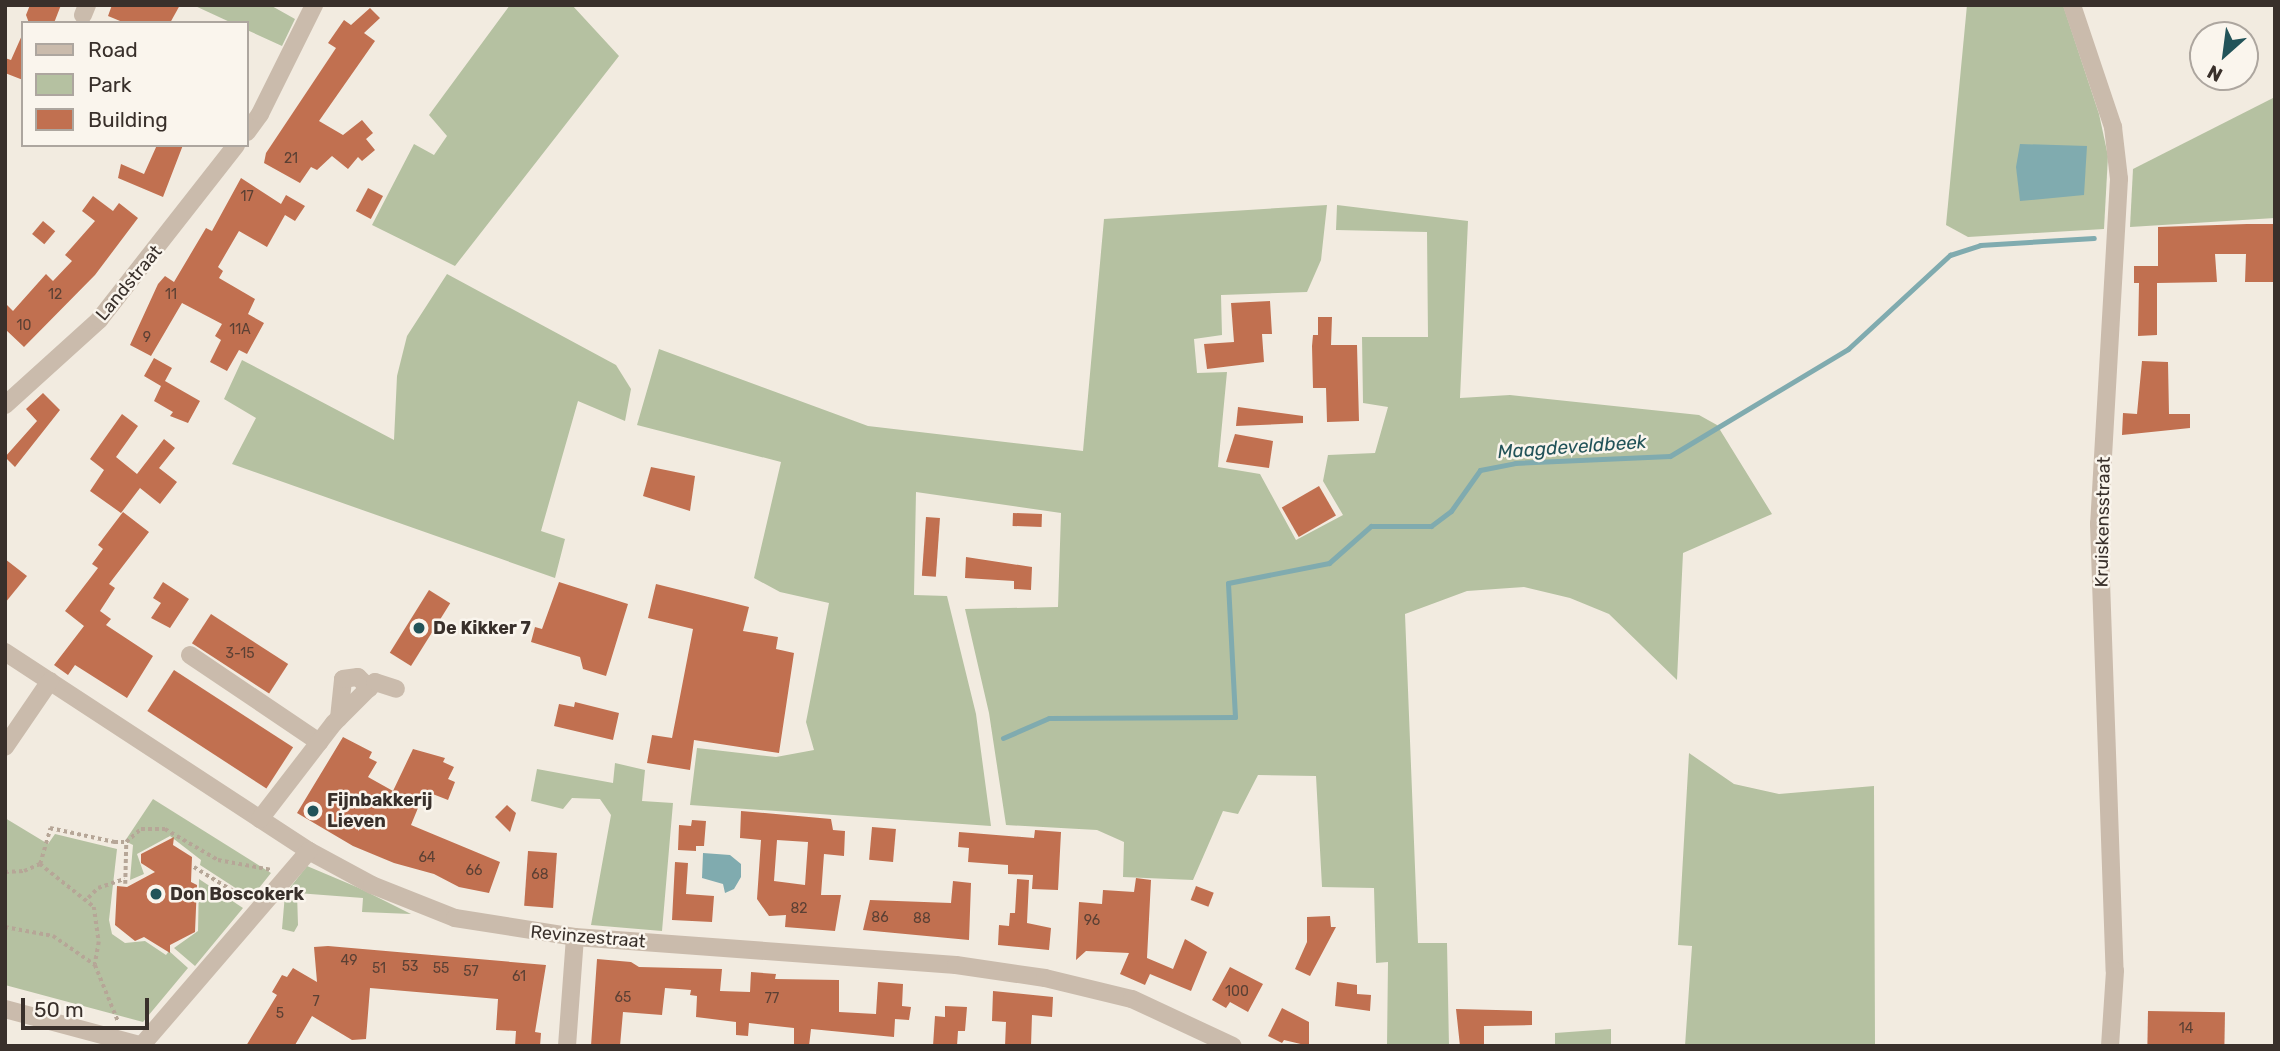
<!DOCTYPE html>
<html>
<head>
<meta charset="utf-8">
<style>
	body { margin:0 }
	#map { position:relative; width:2280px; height:1051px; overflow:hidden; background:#f2ebe0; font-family:Rubik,sans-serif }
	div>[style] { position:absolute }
	.green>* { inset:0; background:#b5c1a1 }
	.water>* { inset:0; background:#80abaf }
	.stream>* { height:5px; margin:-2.5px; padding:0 2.5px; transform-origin:2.5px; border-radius:2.5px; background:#80abaf }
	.building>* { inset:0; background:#c17050; transform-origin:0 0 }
	.path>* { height:3.5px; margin-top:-1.75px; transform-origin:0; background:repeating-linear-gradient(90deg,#b6a697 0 3.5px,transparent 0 7px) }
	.minor>* { height:18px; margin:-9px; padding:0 9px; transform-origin:9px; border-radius:9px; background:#cabbac }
	.dots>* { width:19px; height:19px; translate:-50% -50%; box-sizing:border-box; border:4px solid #faf5ed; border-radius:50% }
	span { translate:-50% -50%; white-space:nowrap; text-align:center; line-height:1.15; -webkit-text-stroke:5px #faf5ed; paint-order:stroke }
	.number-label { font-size:14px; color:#5b4034 }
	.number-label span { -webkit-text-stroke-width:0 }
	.street-label { font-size:18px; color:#39302b }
	.poi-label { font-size:18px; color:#39302b; font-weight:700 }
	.left { translate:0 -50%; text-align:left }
	.water-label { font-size:19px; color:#225359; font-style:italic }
	.frame { position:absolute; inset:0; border:7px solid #39302b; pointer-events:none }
	.legend { position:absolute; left:21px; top:21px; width:228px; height:126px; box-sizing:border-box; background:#faf5ed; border:2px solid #ada69f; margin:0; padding:9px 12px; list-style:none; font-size:21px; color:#39302b }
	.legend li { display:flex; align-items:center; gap:14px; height:35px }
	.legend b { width:35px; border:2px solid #ada69f }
	.north { position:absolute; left:2189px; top:21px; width:70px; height:70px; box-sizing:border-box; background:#faf5ed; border:2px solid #ada69f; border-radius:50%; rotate:208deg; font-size:19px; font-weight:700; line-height:28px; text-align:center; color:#39302b }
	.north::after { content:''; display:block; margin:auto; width:24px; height:32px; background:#225359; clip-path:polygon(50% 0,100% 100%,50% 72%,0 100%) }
	.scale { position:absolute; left:21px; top:998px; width:128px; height:32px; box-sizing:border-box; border:4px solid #39302b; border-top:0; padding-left:9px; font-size:21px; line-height:24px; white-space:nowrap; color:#39302b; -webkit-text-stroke:5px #faf5ed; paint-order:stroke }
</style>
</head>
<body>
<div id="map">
	<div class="green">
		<div style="clip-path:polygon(193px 5px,270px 5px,295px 19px,282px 46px,247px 30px,247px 23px,232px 23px)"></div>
		<div style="clip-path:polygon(510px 5px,572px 5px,619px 56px,455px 266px,372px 225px,414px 144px,434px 155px,447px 136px,429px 115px)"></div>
		<div style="clip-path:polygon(1967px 5px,2063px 5px,2099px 114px,2108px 156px,2104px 229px,1968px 237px,1946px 225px)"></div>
		<div style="clip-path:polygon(2275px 97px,2275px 218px,2130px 227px,2133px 169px)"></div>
		<div style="clip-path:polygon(1327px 205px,1321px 260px,1307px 292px,1221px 295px,1222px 335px,1194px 339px,1197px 373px,1227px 372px,1218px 467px,1260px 474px,1296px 540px,1343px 515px,1323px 481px,1328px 455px,1375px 453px,1388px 407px,1363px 403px,1362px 337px,1428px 337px,1427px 232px,1336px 230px,1337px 205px,1468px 221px,1460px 398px,1510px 395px,1699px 415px,1717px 425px,1772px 514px,1683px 553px,1677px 680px,1609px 614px,1570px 598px,1524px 587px,1467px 591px,1405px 614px,1418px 943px,1447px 943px,1449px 1046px,1387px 1046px,1388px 962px,1376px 963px,1374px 888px,1322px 887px,1316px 776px,1258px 775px,1238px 814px,1223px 811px,1193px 880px,1123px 877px,1124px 842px,1097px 830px,1006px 825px,989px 713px,965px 609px,1058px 607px,1061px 513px,916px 492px,914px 595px,947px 596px,976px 714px,991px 826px,690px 805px,697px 748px,776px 757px,814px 750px,806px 722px,829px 603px,780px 592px,754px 578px,781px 462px,637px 425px,659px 349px,868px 426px,1083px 451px,1104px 219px)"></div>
		<div style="clip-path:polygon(447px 274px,616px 365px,631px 389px,625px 421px,578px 401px,541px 531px,565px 539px,555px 578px,232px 464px,256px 418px,224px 399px,242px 360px,394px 440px,397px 376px,407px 336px)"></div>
		<div style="clip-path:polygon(1689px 753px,1734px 784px,1779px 794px,1874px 786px,1875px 1046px,1685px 1046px,1692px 946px,1678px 945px)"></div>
		<div style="clip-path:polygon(615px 763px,645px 770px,642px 801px,673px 803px,662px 931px,591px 925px,611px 815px,600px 799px,572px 798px,563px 809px,531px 801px,537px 769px,613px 783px)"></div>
		<div style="clip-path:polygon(153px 799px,271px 873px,251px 898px,200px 865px,201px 860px,170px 836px,137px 854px,144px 874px,130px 880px,133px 845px,125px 841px)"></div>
		<div style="clip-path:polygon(5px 818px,48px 844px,55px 834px,117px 849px,109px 920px,112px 934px,125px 943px,145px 941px,166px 955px,169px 951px,188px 968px,143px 1022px,5px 985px)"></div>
		<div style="clip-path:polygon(307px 866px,359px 888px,411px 914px,362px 912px,363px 898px,297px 893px,298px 925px,294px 932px,282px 929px,285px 894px)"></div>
		<div style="clip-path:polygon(199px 879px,243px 908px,171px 995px,195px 966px,174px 948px,198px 931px)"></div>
		<div style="clip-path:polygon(1611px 1029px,1611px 1046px,1555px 1046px,1555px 1033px)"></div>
	</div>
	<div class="water">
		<div style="clip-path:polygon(2020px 144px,2087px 146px,2084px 195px,2020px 201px,2016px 167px)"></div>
		<div style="clip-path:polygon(703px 853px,730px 855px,741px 864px,741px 877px,734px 889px,725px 893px,723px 884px,702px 878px)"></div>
	</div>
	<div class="stream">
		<div style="left:1003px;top:738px;width:50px;rotate:-23.5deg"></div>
		<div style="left:1049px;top:718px;width:186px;rotate:-0.3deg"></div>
		<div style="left:1235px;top:717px;width:134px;rotate:-93deg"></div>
		<div style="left:1228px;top:583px;width:103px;rotate:-11.2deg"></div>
		<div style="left:1329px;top:563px;width:56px;rotate:-41.4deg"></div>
		<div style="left:1371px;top:526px;width:60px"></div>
		<div style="left:1431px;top:526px;width:25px;rotate:-37deg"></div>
		<div style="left:1451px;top:511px;width:50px;rotate:-54.7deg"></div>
		<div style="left:1480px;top:470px;width:36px;rotate:-11deg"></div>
		<div style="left:1515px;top:463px;width:155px;rotate:-2.6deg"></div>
		<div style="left:1670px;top:456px;width:208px;rotate:-31deg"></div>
		<div style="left:1848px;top:349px;width:139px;rotate:-42.7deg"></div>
		<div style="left:1950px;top:255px;width:32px;rotate:-18deg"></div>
		<div style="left:1980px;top:245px;width:114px;rotate:-3.5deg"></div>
	</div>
	<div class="building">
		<div style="clip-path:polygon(30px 5px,61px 5px,54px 23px,29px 23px,26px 15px)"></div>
		<div style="clip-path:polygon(112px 5px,180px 5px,170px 23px,125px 23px,108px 16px)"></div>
		<div style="clip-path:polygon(370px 8px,380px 18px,364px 33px,375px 41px,319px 121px,343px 135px,362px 120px,373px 133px,366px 139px,375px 150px,362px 161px,358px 157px,348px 169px,332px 156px,317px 170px,311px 167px,300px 183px,264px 163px,266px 153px,336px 48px,328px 43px,344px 20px,351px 25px)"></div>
		<div style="clip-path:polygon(23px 33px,23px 80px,5px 73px,5px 58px,11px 60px)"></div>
		<div style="clip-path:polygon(157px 145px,183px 145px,163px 197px,118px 178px,121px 164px,144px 174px)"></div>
		<div style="clip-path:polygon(241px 178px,281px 204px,286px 195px,305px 206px,295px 221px,285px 215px,267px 247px,239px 231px,218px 267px,223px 271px,219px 278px,255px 299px,248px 314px,264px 323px,247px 354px,239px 350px,227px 371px,210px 362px,221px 340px,215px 336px,222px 324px,182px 303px,151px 356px,130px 345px,158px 284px,165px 276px,174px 282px,206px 228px,212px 231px)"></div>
		<div style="left:368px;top:188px;width:17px;height:26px;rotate:28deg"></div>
		<div style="clip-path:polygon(93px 196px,113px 211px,119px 203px,138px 218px,95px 275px,24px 347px,5px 329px,5px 303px,13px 311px,46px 274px,53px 281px,72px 261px,65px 255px,95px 221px,82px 211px)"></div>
		<div style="left:43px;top:221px;width:16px;height:17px;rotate:40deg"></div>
		<div style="clip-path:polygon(2247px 224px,2275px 224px,2275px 282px,2245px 282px,2246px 254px,2215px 254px,2217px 282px,2157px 283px,2157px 335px,2138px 336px,2139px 283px,2134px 283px,2134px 266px,2158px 266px,2158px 227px)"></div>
		<div style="clip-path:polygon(1270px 301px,1272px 334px,1262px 334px,1264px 362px,1207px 369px,1204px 344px,1234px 342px,1231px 303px)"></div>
		<div style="clip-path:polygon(1318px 317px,1332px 317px,1331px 345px,1357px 345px,1359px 421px,1327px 422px,1326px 388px,1313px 388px,1312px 346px,1313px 335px,1318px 335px)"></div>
		<div style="clip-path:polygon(154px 358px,172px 368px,165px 381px,200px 401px,188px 423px,170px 416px,173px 412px,154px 401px,161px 386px,144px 376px)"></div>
		<div style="clip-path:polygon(2142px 361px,2168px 362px,2169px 414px,2190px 414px,2190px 428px,2122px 435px,2123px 413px,2137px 414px)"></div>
		<div style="clip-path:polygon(43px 393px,60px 410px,15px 467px,5px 457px,37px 421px,26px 409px)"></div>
		<div style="clip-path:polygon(1238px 407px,1303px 416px,1303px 423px,1236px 426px)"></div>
		<div style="clip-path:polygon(122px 414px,138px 426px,116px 457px,137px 474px,164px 439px,175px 448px,159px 468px,177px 482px,160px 504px,140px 488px,121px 513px,90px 491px,104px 470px,90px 459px)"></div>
		<div style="clip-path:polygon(1235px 434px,1273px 441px,1269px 468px,1226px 462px)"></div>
		<div style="clip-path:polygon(651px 467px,695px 476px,690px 511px,643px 496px)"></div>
		<div style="left:1319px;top:486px;width:34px;height:43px;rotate:60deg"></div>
		<div style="clip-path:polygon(123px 512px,149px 532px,109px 584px,115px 588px,100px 611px,111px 619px,106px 625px,153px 656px,127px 698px,75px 665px,68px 675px,54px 665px,84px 626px,65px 611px,98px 568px,92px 564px,103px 549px,98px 545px)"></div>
		<div style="left:1013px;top:513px;width:29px;height:13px;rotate:2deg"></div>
		<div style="left:926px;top:517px;width:14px;height:59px;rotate:4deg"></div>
		<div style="clip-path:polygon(966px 557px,1032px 567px,1031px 590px,1014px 589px,1014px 581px,965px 578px)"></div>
		<div style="clip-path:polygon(5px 559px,27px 576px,5px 603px)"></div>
		<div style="clip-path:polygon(163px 582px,189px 599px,170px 628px,151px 618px,161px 603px,153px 598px)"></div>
		<div style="clip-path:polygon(559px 582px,628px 604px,606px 676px,583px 669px,580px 657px,531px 642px,535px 627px,542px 629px)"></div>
		<div style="clip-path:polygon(656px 584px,749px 607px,743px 631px,778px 637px,776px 649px,794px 653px,779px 753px,694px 740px,690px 770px,647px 763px,652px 735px,672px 738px,693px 629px,648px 618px)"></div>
		<div style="left:429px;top:590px;width:25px;height:74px;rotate:32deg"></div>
		<div style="left:211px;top:614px;width:92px;height:35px;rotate:33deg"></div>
		<div style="left:174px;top:670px;width:142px;height:49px;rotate:33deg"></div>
		<div style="clip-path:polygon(575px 702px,619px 713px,613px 740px,554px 726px,559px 704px,574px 707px)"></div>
		<div style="clip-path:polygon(343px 737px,372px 752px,369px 758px,377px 762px,368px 777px,393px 791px,413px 749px,445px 758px,443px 762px,454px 767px,448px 779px,455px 782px,448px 800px,425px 791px,411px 825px,500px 862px,489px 893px,459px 887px,434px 874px,394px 863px,353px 846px,297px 813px)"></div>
		<div style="clip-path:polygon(507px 805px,516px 813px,510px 832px,495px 817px)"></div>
		<div style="clip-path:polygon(evenodd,741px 811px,831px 819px,833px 830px,845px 831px,844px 856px,824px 854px,821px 895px,841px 895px,835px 931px,785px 927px,786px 915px,769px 916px,757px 899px,761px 840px,740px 838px,741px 811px,777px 840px,808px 842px,805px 885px,774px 881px,777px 840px)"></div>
		<div style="clip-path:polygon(692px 820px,706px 821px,704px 846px,696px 846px,696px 851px,678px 850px,679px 825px,691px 826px)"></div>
		<div style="left:872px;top:827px;width:24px;height:33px;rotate:5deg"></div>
		<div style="clip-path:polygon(1035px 830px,1061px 832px,1058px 890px,1032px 889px,1033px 875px,1008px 874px,1008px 865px,968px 862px,969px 848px,958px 847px,959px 832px,1034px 838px)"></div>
		<div style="clip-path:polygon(174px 837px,173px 845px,192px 857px,191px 882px,197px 885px,195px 932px,170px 945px,170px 953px,144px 937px,135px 941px,115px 925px,117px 886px,127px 887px,155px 872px,141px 863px,141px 854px)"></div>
		<div style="left:528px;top:851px;width:29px;height:55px;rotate:4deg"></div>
		<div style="clip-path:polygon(675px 862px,688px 863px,686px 894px,714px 896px,712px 922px,672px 920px)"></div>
		<div style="clip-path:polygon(1136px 878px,1151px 880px,1147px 958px,1173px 969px,1185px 939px,1207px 952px,1191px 991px,1150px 974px,1145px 985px,1120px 974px,1129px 953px,1086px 951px,1076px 960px,1079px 902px,1102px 904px,1103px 890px,1134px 892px)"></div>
		<div style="clip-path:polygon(1017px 879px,1029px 880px,1027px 923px,1051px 928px,1049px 950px,998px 945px,999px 925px,1009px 926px,1010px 913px,1015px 913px)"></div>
		<div style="clip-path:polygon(953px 881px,971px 883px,969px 940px,863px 930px,870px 900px,951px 903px)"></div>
		<div style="left:1196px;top:886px;width:19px;height:15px;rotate:21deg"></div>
		<div style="clip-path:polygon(1330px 916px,1331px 927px,1336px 927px,1310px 976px,1295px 969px,1307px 942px,1307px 917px)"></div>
		<div style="clip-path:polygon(328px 946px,546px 965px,535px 1032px,541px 1033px,540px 1046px,515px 1046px,516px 1031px,496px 1030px,498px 999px,370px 988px,366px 1039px,352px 1040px,312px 1016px,295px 1045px,246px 1046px,277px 995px,272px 992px,282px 975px,287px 977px,293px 968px,317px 982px,314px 947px)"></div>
		<div style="clip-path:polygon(597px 959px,631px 962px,639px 967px,722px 969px,720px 991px,750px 992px,751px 972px,776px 974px,775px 979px,839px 980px,839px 1012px,876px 1014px,878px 982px,903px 984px,902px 1006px,911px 1007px,909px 1020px,895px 1019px,894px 1037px,811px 1029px,809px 1046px,794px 1046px,794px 1028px,749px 1023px,748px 1036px,736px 1035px,736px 1022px,696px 1017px,697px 996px,690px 995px,691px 990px,665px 988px,662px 1015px,623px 1012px,620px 1046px,591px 1046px)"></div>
		<div style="clip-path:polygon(1230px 967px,1263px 984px,1248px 1012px,1230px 1002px,1226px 1008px,1212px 1000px)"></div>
		<div style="clip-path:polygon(1337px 982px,1357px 985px,1357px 994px,1371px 995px,1370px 1011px,1335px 1006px)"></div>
		<div style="clip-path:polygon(993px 991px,1053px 997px,1052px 1017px,1032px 1015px,1031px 1046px,1005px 1046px,1006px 1022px,992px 1021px)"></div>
		<div style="clip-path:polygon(945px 1006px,967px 1007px,965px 1031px,958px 1031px,957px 1046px,933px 1046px,935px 1016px,945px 1017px)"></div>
		<div style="clip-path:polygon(1282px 1008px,1309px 1022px,1309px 1046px,1284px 1040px,1282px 1043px,1268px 1036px)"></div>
		<div style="clip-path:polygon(1456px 1009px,1532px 1011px,1532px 1025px,1484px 1026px,1484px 1046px,1460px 1046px)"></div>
		<div style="left:2148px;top:1011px;width:77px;height:35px;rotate:1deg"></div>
	</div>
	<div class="path">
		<div style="left:40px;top:864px;width:69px;rotate:38.5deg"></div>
		<div style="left:94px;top:907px;width:35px;rotate:82deg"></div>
		<div style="left:99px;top:942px;width:23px;rotate:100deg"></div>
		<div style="left:95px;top:965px;width:61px;rotate:67.7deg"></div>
		<div style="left:194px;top:867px;width:61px;rotate:31.6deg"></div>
		<div style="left:5px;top:872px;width:19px;rotate:-3deg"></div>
		<div style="left:24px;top:871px;width:17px;rotate:-24deg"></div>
		<div style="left:40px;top:864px;width:37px;rotate:-74deg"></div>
		<div style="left:50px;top:828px;width:66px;rotate:12.3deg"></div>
		<div style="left:114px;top:842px;width:12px"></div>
		<div style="left:126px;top:842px;width:20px;rotate:-41deg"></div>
		<div style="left:141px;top:829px;width:24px"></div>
		<div style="left:165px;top:829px;width:61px;rotate:30.3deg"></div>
		<div style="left:218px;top:860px;width:55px;rotate:10.5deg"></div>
		<div style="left:125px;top:884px;width:42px;rotate:-88.6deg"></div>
		<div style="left:88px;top:898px;width:14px;rotate:-45deg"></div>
		<div style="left:98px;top:888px;width:28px;rotate:-19deg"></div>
		<div style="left:5px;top:927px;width:49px;rotate:10.6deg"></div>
		<div style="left:53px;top:936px;width:51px;rotate:34.6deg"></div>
	</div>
	<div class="minor">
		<div style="left:2072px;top:5px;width:129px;rotate:71.4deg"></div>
		<div style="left:2113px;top:127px;width:52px;rotate:83.4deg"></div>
		<div style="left:2119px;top:179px;width:346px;rotate:93.3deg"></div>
		<div style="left:2099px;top:524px;width:447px;rotate:88deg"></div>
		<div style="left:2115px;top:971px;width:75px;rotate:93.8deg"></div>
		<div style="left:83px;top:15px;width:11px;rotate:-68deg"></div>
		<div style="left:247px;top:132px;width:22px;rotate:-54deg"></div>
		<div style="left:260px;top:114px;width:122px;rotate:-63.6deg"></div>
		<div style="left:5px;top:405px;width:127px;rotate:-42.1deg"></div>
		<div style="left:99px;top:320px;width:222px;rotate:-51.9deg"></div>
		<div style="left:5px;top:652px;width:363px;rotate:33.2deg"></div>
		<div style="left:309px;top:851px;width:72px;rotate:28.4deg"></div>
		<div style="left:372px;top:885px;width:89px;rotate:21.7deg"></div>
		<div style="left:455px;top:918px;width:121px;rotate:9deg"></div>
		<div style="left:575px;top:937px;width:382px;rotate:4.2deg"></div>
		<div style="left:956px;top:965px;width:90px;rotate:8.3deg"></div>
		<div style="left:1045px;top:978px;width:89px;rotate:13.6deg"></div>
		<div style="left:1132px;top:999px;width:111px;rotate:25deg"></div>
		<div style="left:190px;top:655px;width:156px;rotate:34deg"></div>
		<div style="left:339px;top:718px;width:39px;rotate:-84deg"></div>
		<div style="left:343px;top:679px;width:15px;rotate:-8deg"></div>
		<div style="left:358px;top:677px;width:16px;rotate:45deg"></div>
		<div style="left:5px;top:747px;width:80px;rotate:-55.7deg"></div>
		<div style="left:260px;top:819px;width:121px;rotate:-52.4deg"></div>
		<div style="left:334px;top:723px;width:58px;rotate:-45deg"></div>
		<div style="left:375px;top:682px;width:22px;rotate:18deg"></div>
		<div style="left:5px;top:1009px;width:143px;rotate:15deg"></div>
		<div style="left:142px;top:1045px;width:256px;rotate:-49.3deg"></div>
		<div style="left:567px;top:1046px;width:109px;rotate:-85.8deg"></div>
	</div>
	<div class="dots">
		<div style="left:419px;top:628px;background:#225359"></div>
		<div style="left:313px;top:811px;background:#225359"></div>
		<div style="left:156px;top:894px;background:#225359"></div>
	</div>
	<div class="number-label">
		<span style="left:291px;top:159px">21</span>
		<span style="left:247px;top:197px">17</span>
		<span style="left:55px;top:295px">12</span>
		<span style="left:171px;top:295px">11</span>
		<span style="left:24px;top:326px">10</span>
		<span style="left:240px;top:330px">11A</span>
		<span style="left:147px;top:338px">9</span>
		<span style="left:240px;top:654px">3-15</span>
		<span style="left:427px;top:858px">64</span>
		<span style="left:474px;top:871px">66</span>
		<span style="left:540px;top:875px">68</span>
		<span style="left:799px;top:909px">82</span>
		<span style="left:880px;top:918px">86</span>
		<span style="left:922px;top:919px">88</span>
		<span style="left:1092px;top:921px">96</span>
		<span style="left:349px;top:961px">49</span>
		<span style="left:410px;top:967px">53</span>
		<span style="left:379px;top:969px">51</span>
		<span style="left:441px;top:969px">55</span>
		<span style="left:471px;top:972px">57</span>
		<span style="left:519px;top:977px">61</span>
		<span style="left:1237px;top:992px">100</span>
		<span style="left:623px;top:998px">65</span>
		<span style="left:772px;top:999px">77</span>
		<span style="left:316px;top:1002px">7</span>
		<span style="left:280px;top:1014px">5</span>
		<span style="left:2186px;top:1029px">14</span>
	</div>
	<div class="street-label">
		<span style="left:129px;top:283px;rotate:-50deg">Landstraat</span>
		<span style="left:2103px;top:522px;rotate:-89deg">Kruiskensstraat</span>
		<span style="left:588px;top:937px;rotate:5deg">Revinzestraat</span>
	</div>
	<div class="poi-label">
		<span class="left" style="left:433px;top:628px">De Kikker 7</span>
		<span class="left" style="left:327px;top:811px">Fijnbakkerij<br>Lieven</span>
		<span class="left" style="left:170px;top:894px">Don Boscokerk</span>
	</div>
	<div class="water-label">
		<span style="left:1572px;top:447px;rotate:-4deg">Maagdeveldbeek</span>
	</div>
	<div class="frame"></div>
	<ul class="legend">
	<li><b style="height:9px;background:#cabbac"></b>Road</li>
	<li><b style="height:19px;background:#b5c1a1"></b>Park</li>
	<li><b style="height:19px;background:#c17050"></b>Building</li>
	</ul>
	<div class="north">N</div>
	<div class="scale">50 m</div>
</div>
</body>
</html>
